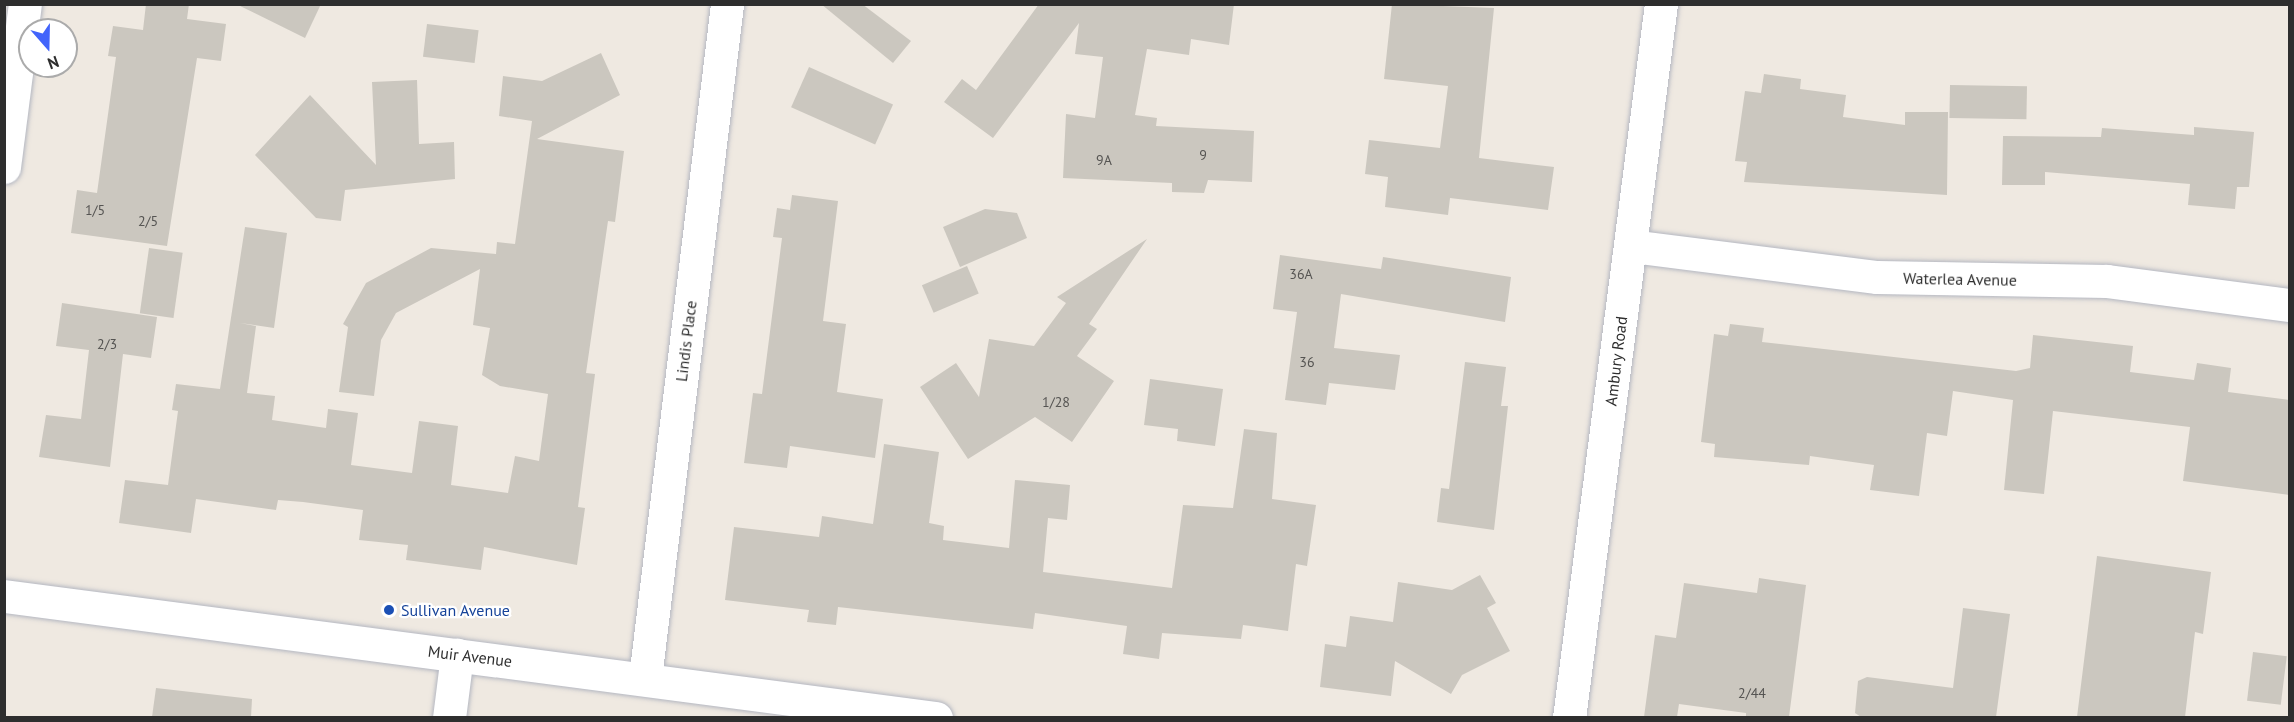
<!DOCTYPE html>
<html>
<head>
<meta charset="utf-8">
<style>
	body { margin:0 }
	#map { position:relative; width:2294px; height:722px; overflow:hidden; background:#efe9e1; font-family:"PT Sans",sans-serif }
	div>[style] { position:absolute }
	.building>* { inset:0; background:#cbc7bf; transform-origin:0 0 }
	.roads { filter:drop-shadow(0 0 2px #b4b7c1) drop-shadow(0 0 2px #b4b7c1) }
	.minor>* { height:33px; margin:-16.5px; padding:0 16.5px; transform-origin:16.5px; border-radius:16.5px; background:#fff }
	.dots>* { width:16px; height:16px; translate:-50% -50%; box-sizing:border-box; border:3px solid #fff; border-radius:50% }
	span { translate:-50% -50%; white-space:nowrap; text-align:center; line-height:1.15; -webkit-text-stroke:4.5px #fff; paint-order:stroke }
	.number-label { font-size:14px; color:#555452 }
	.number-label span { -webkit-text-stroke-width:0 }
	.street-label { font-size:16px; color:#2e2e2e }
	.transit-label { font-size:16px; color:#164399 }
	.left { translate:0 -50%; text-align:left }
	.frame { position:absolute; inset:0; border:6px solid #2e2e2e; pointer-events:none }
	.north { position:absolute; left:18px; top:18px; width:60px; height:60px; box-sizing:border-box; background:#fff; border:2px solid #ababab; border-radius:50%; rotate:160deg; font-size:16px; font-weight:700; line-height:24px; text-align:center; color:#2e2e2e }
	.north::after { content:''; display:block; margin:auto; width:21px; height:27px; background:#4264fb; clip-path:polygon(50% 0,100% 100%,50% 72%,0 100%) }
</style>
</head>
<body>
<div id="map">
	<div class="building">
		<div style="clip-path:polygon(146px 4px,189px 4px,187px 19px,226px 24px,221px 61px,197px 58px,167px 246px,71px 233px,77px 190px,97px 193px,116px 57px,108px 56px,113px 26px,143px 30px)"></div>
		<div style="clip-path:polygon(236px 4px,321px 4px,305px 38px)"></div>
		<div style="clip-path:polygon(821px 4px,862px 4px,911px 41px,893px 63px)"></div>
		<div style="clip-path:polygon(1039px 4px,1234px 4px,1229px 45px,1191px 39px,1189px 55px,1147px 49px,1135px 115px,1157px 118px,1156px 126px,1254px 131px,1252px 182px,1208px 180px,1204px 193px,1172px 192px,1172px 183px,1063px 178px,1066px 114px,1095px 118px,1103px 57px,1075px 54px,1079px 23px,993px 138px,944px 102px,962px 79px,976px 90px)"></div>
		<div style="clip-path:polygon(1392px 4px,1494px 8px,1479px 158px,1554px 167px,1548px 210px,1450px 198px,1448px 215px,1385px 207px,1388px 177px,1365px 174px,1369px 140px,1440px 148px,1448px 86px,1384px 79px)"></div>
		<div style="left:427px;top:24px;width:52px;height:33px;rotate:7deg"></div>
		<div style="clip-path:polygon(601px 53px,620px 95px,537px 139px,624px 151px,615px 222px,608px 221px,586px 373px,595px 374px,578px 507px,585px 508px,577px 565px,484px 547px,481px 570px,406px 560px,408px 545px,359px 540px,363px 510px,303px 502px,278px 500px,276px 510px,196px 499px,191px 533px,119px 523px,125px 480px,168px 485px,178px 411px,172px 410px,176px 384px,220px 389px,245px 227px,287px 233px,274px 328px,240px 323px,256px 326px,247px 393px,275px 396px,272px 420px,326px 428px,328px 409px,358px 413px,351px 465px,412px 473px,419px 421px,458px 426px,451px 485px,508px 493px,515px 456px,539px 461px,548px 394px,500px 386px,482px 375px,490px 328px,473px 325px,480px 269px,396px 313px,381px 340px,374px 396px,339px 392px,348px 327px,343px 324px,366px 283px,431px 248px,496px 254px,497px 242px,515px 244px,532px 121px,499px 116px,503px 76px,542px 81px)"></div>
		<div style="left:809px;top:67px;width:92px;height:44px;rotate:24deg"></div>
		<div style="clip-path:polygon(1764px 74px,1801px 79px,1800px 89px,1846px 95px,1843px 117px,1905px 125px,1905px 112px,1948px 112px,1947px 195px,1744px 182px,1747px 162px,1735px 161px,1745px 91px,1761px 93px)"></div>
		<div style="clip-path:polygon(417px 80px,419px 144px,454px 142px,455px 179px,345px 190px,341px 221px,316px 218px,255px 155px,310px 95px,376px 165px,372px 82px)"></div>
		<div style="left:1950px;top:85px;width:77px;height:33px;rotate:1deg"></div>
		<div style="clip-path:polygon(2194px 127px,2254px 132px,2249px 187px,2237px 187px,2235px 209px,2188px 205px,2190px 184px,2045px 172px,2045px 185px,2002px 185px,2003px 136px,2101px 137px,2102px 128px,2194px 135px)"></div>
		<div style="clip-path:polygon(792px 195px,838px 201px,823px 321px,846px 324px,837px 392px,883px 399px,875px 458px,790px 446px,787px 468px,744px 463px,753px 393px,762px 394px,782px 238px,773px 237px,777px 208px,790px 210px)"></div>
		<div style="clip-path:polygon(985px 209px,1017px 213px,1027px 238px,960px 267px,943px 227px)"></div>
		<div style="clip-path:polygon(1147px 239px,1089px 324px,1097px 329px,1077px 356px,1114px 381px,1072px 442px,1035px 417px,968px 459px,920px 387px,956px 363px,979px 397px,989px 339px,1034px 346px,1066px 303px,1057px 297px)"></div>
		<div style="left:149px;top:248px;width:34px;height:66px;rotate:8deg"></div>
		<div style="clip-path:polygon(1280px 255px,1381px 269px,1383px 257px,1511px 277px,1505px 322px,1341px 294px,1334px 348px,1400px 355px,1395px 390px,1329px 383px,1326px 405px,1285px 400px,1297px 312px,1273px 309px)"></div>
		<div style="left:967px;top:266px;width:30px;height:49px;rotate:67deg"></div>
		<div style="clip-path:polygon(62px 303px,157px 317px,151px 358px,123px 354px,110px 467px,39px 457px,46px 415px,81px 419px,89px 350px,56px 346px)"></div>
		<div style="clip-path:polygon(1730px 324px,1764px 328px,1762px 342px,2016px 371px,2030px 368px,2033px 335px,2133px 346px,2130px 372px,2194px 380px,2197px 363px,2231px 368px,2228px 392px,2289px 400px,2289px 495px,2183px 481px,2190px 427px,2053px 411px,2044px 494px,2004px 490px,2013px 400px,1953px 391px,1947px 436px,1927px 433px,1919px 496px,1870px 490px,1874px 465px,1810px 456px,1809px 465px,1714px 457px,1715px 444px,1701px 442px,1714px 334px,1728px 336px)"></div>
		<div style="clip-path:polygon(1465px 362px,1506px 367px,1501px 406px,1508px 406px,1494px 530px,1437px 522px,1441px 488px,1449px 489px)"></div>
		<div style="clip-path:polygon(1150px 379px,1223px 389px,1215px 446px,1177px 441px,1178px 429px,1144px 425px)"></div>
		<div style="clip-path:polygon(1244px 429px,1277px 433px,1272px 499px,1316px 505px,1307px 566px,1296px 564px,1288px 631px,1243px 625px,1241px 639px,1162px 633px,1159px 659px,1123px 654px,1127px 626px,1035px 613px,1033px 629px,838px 607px,836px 625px,807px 622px,809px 610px,725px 600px,734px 527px,819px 537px,822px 516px,873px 524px,884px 444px,939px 452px,929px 523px,944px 526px,943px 540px,1009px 548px,1015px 480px,1070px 485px,1067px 520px,1048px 518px,1043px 572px,1172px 588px,1183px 505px,1233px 508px)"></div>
		<div style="clip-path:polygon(2097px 556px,2211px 572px,2203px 634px,2195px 632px,2185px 717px,2077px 717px)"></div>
		<div style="clip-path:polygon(1480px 575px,1496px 603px,1487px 608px,1510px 651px,1462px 675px,1451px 694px,1395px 661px,1391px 696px,1320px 687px,1325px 644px,1346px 647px,1350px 616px,1393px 622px,1398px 582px,1452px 590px)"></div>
		<div style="clip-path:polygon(1759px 578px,1806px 585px,1789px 717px,1746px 717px,1746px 713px,1679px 704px,1677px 717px,1644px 717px,1655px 635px,1676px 638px,1684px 583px,1757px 593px)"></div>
		<div style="clip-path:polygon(1963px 608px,2010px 614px,1996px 717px,1861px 717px,1855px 713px,1858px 681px,1867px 677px,1953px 688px)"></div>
		<div style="left:2253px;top:652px;width:34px;height:49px;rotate:7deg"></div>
		<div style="clip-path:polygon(156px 688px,252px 699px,251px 717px,152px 717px)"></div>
	</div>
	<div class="roads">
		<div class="minor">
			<div style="left:4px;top:167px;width:164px;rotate:-82.7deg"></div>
			<div style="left:1631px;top:246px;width:248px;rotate:7.2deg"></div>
			<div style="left:1877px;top:277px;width:230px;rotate:1deg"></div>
			<div style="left:2107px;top:281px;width:185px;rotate:7.5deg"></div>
			<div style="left:4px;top:596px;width:940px;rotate:7.46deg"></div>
			<div style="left:645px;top:678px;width:679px;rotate:-83.06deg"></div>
			<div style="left:449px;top:718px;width:64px;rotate:-82.8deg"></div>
			<div style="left:1569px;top:718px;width:720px;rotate:-82.66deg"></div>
		</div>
	</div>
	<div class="dots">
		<div style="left:389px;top:610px;background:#1a4fb4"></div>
	</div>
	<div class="number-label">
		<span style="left:1203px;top:155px">9</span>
		<span style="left:1104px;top:160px">9A</span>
		<span style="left:95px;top:210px">1/5</span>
		<span style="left:148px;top:221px">2/5</span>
		<span style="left:1301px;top:274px">36A</span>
		<span style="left:107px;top:344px">2/3</span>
		<span style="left:1307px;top:362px">36</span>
		<span style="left:1056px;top:402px">1/28</span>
		<span style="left:1752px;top:693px">2/44</span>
	</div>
	<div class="street-label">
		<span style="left:1960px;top:279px;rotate:1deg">Waterlea Avenue</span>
		<span style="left:686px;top:341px;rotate:-83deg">Lindis Place</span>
		<span style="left:1616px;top:361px;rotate:-83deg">Ambury Road</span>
		<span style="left:470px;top:656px;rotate:7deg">Muir Avenue</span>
	</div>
	<div class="transit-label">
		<span class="left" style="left:401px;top:610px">Sullivan Avenue</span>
	</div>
	<div class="frame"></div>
	<div class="north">N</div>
</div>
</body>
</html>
